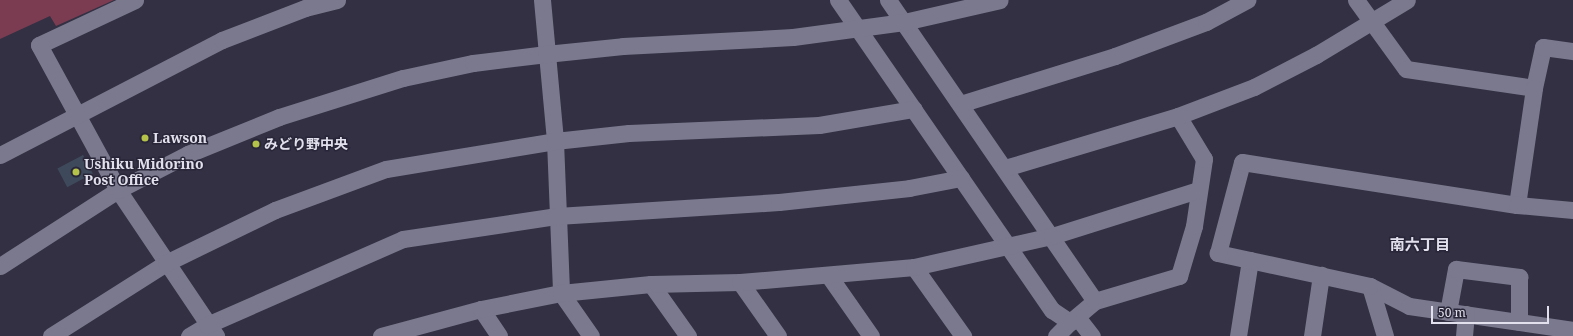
<!DOCTYPE html>
<html>
<head>
<meta charset="utf-8">
<style>
	body { margin:0 }
	#map { position:relative; width:1573px; height:336px; overflow:hidden; background:#323042; font-family:"Noto Serif","Noto Sans JP",serif }
	div>[style] { position:absolute }
	.green>* { inset:0; background:#7b3c51 }
	.building>* { inset:0; background:#3e4a5b; transform-origin:0 0 }
	.minor>* { height:17px; margin:-8.5px; padding:0 8.5px; transform-origin:8.5px; border-radius:8.5px; background:#7b798e }
	.dots>* { width:11px; height:11px; translate:-50% -50%; box-sizing:border-box; border:2px solid #282638; border-radius:50% }
	span { translate:-50% -50%; white-space:nowrap; text-align:center; line-height:1.15; -webkit-text-stroke:3px #282638; paint-order:stroke }
	.poi-label { font-size:14px; color:#e2e0ec; font-weight:700 }
	.left { translate:0 -50%; text-align:left }
	.neighbourhood-label { font-size:15px; color:#e2e0ec; font-weight:700 }
	.scale { position:absolute; left:1431px; top:306px; width:118px; height:18px; box-sizing:border-box; border:2px solid #e2e0ec; border-top:0; padding-left:5px; font-size:12px; line-height:14px; white-space:nowrap; color:#e2e0ec; -webkit-text-stroke:3px #282638; paint-order:stroke }
</style>
</head>
<body>
<div id="map">
	<div class="green">
		<div style="clip-path:polygon(0 0,114px 0,56px 26px,50px 16px,0 39px)"></div>
	</div>
	<div class="building">
		<div style="left:83px;top:155px;width:21px;height:29px;rotate:62deg"></div>
	</div>
	<div class="minor">
		<div style="left:135px;top:0;width:106px;rotate:154.9deg"></div>
		<div style="left:39px;top:45px;width:165px;rotate:61.4deg"></div>
		<div style="left:118px;top:190px;width:176px;rotate:56.1deg"></div>
		<div style="left:542px;top:0;width:142px;rotate:84.7deg"></div>
		<div style="left:555px;top:141px;width:152px;rotate:87.7deg"></div>
		<div style="left:561px;top:293px;width:52px;rotate:55.1deg"></div>
		<div style="left:838px;top:0;width:377px;rotate:55.4deg"></div>
		<div style="left:1052px;top:310px;width:22px;rotate:34deg"></div>
		<div style="left:1070px;top:322px;width:33px;rotate:-40deg"></div>
		<div style="left:1095px;top:301px;width:88px;rotate:-16.6deg"></div>
		<div style="left:1179px;top:276px;width:52px;rotate:-73.3deg"></div>
		<div style="left:1194px;top:226px;width:68px;rotate:-81.5deg"></div>
		<div style="left:1204px;top:159px;width:50px;rotate:-121.2deg"></div>
		<div style="left:1178px;top:116px;width:81px;rotate:-20.9deg"></div>
		<div style="left:1254px;top:87px;width:70px;rotate:-27.3deg"></div>
		<div style="left:1316px;top:55px;width:106px;rotate:-31.1deg"></div>
		<div style="left:888px;top:0;width:365px;rotate:55.5deg"></div>
		<div style="left:1356px;top:0;width:85px;rotate:54.1deg"></div>
		<div style="left:1406px;top:69px;width:129px;rotate:8.4deg"></div>
		<div style="left:1534px;top:88px;width:42px;rotate:-77.6deg"></div>
		<div style="left:1543px;top:47px;width:30px;rotate:8deg"></div>
		<div style="left:960px;top:104px;width:162px;rotate:-17.2deg"></div>
		<div style="left:1115px;top:56px;width:97px;rotate:-20.5deg"></div>
		<div style="left:1206px;top:22px;width:47px;rotate:-28.2deg"></div>
		<div style="left:0;top:155px;width:250px;rotate:-27.4deg"></div>
		<div style="left:222px;top:40px;width:89px;rotate:-21.1deg"></div>
		<div style="left:305px;top:8px;width:33px;rotate:-14deg"></div>
		<div style="left:1005px;top:168px;width:181px;rotate:-16.7deg"></div>
		<div style="left:1517px;top:205px;width:118px;rotate:-81.7deg"></div>
		<div style="left:0;top:266px;width:140px;rotate:-32.8deg"></div>
		<div style="left:118px;top:190px;width:79px;rotate:-27.2deg"></div>
		<div style="left:188px;top:154px;width:98px;rotate:-22.1deg"></div>
		<div style="left:279px;top:117px;width:130px;rotate:-17.5deg"></div>
		<div style="left:403px;top:78px;width:72px;rotate:-12.1deg"></div>
		<div style="left:473px;top:63px;width:74px;rotate:-7deg"></div>
		<div style="left:546px;top:54px;width:77px;rotate:-5.9deg"></div>
		<div style="left:623px;top:46px;width:170px;rotate:-3deg"></div>
		<div style="left:793px;top:37px;width:112px;rotate:-7.7deg"></div>
		<div style="left:904px;top:22px;width:98px;rotate:-12.9deg"></div>
		<div style="left:914px;top:267px;width:85px;rotate:54.6deg"></div>
		<div style="left:829px;top:276px;width:73px;rotate:55deg"></div>
		<div style="left:740px;top:282px;width:66px;rotate:54.9deg"></div>
		<div style="left:651px;top:284px;width:64px;rotate:54.6deg"></div>
		<div style="left:1370px;top:286px;width:44px;rotate:27.1deg"></div>
		<div style="left:1409px;top:306px;width:166px;rotate:8.3deg"></div>
		<div style="left:481px;top:309px;width:32px;rotate:56deg"></div>
		<div style="left:1448px;top:312px;width:44px;rotate:-79.5deg"></div>
		<div style="left:1456px;top:269px;width:64px;rotate:7.2deg"></div>
		<div style="left:1519px;top:277px;width:45px;rotate:90deg"></div>
		<div style="left:1077px;top:317px;width:24px;rotate:52deg"></div>
		<div style="left:51px;top:336px;width:136px;rotate:-32.4deg"></div>
		<div style="left:166px;top:263px;width:121px;rotate:-25.9deg"></div>
		<div style="left:275px;top:210px;width:118px;rotate:-20.3deg"></div>
		<div style="left:386px;top:169px;width:171px;rotate:-9.4deg"></div>
		<div style="left:555px;top:141px;width:74px;rotate:-6.2deg"></div>
		<div style="left:629px;top:133px;width:190px;rotate:-2.4deg"></div>
		<div style="left:819px;top:125px;width:96px;rotate:-9.6deg"></div>
		<div style="left:189px;top:336px;width:21px;rotate:-31deg"></div>
		<div style="left:207px;top:325px;width:214px;rotate:-23.7deg"></div>
		<div style="left:403px;top:239px;width:156px;rotate:-8.5deg"></div>
		<div style="left:557px;top:216px;width:222px;rotate:-3.6deg"></div>
		<div style="left:779px;top:202px;width:131px;rotate:-6.1deg"></div>
		<div style="left:909px;top:188px;width:53px;rotate:-10.9deg"></div>
		<div style="left:381px;top:336px;width:104px;rotate:-15.1deg"></div>
		<div style="left:481px;top:309px;width:82px;rotate:-11.3deg"></div>
		<div style="left:561px;top:293px;width:90px;rotate:-5.7deg"></div>
		<div style="left:651px;top:284px;width:89px;rotate:-1.3deg"></div>
		<div style="left:740px;top:282px;width:175px;rotate:-4.9deg"></div>
		<div style="left:914px;top:267px;width:141px;rotate:-12.7deg"></div>
		<div style="left:1052px;top:236px;width:153px;rotate:-17.5deg"></div>
		<div style="left:1056px;top:336px;width:20px;rotate:-45deg"></div>
		<div style="left:1238px;top:336px;width:77px;rotate:-81deg"></div>
		<div style="left:1312px;top:336px;width:62px;rotate:-81.6deg"></div>
		<div style="left:1385px;top:336px;width:52px;rotate:-106.7deg"></div>
		<div style="left:1370px;top:286px;width:156px;rotate:-167.8deg"></div>
		<div style="left:1218px;top:253px;width:94px;rotate:-75.2deg"></div>
		<div style="left:1242px;top:162px;width:278px;rotate:8.9deg"></div>
		<div style="left:1517px;top:205px;width:56px;rotate:5.1deg"></div>
		<div style="left:1464px;top:336px;width:22px;rotate:-85deg"></div>
	</div>
	<div class="dots">
		<div style="left:145px;top:138px;background:#b4c24a"></div>
		<div style="left:256px;top:144px;background:#b4c24a"></div>
		<div style="left:76px;top:172px;background:#b4c24a"></div>
	</div>
	<div class="poi-label">
		<span class="left" style="left:153px;top:138px">Lawson</span>
		<span class="left" style="left:264px;top:144px">みどり野中央</span>
		<span class="left" style="left:84px;top:172px">Ushiku Midorino<br>Post Office</span>
	</div>
	<div class="neighbourhood-label">
		<span style="left:1420px;top:245px">南六丁目</span>
	</div>
	<div class="scale">50 m</div>
</div>
</body>
</html>
